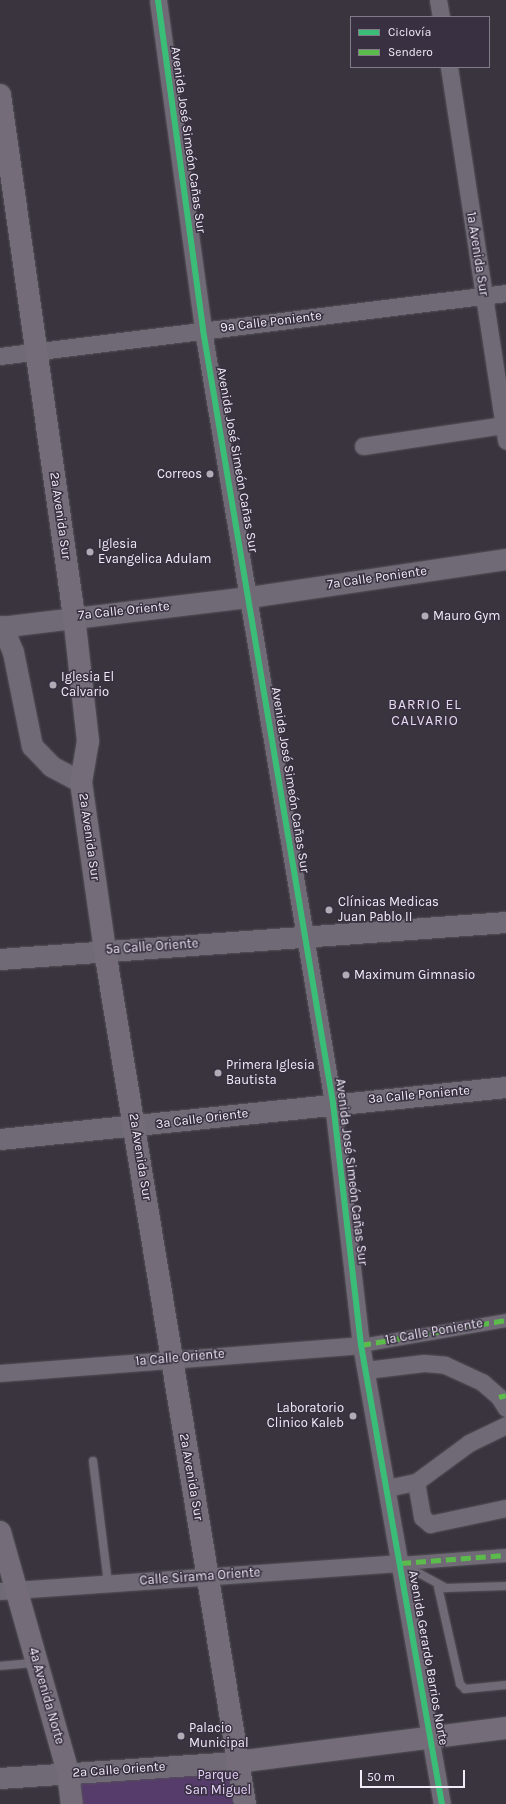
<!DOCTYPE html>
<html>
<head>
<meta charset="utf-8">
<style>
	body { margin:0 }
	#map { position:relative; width:506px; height:1804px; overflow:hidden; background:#39343d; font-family:Karla,sans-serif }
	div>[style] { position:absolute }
	.green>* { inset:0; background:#563c6b }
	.roads { filter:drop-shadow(0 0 1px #56525a) drop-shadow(0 0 1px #56525a) }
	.service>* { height:8px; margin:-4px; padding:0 4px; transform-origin:4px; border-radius:4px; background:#706a76 }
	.pedestrian>* { height:13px; margin:-6.5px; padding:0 6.5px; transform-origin:6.5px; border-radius:6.5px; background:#706a76 }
	.minor>* { height:17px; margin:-8.5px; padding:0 8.5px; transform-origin:8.5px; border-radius:8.5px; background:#706a76 }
	.tertiary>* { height:21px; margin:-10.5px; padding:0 10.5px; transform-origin:10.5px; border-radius:10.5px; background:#706a76 }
	.secondary>* { height:22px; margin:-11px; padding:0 11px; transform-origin:11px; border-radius:11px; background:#746d79 }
	.quiet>* { height:5px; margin-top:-2.5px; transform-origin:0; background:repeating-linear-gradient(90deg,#5cbc4b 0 10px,transparent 0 15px) }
	.cycleway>* { height:6px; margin:-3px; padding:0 3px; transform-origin:3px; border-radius:3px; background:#3abd76 }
	.dots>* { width:11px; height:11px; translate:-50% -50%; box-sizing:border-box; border:2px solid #393041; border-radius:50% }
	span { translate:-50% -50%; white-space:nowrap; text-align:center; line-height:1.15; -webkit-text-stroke:3px #393041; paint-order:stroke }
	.street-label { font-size:13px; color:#f1ebf7 }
	.poi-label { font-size:13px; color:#f1ebf7 }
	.right { translate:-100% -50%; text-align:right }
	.left { translate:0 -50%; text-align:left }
	.park-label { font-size:13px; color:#e8d4fd }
	.neighbourhood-label { font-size:14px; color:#e4d9ef; letter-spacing:1px }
	.legend { position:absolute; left:350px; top:16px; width:140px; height:52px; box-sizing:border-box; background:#393041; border:1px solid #837b8a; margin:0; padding:5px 7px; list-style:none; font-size:12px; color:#f1ebf7 }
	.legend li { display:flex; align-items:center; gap:8px; height:20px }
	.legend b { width:20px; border:1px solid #837b8a }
	.scale { position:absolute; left:360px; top:1770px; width:105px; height:18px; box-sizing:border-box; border:2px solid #f1ebf7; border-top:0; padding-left:5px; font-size:12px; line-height:14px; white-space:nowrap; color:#f1ebf7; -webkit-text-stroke:3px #393041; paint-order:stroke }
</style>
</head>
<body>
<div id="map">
	<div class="green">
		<div style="clip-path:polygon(237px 1762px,245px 1804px,72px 1804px,68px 1773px)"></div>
	</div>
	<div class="roads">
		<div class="service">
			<div style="left:93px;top:1461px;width:123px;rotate:83deg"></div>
			<div style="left:404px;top:1565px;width:48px;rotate:28.7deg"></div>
			<div style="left:446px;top:1588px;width:60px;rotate:-1.9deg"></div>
			<div style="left:438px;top:1587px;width:99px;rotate:77.2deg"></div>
			<div style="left:460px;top:1684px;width:7px;rotate:45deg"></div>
			<div style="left:465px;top:1689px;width:41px;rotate:-5.6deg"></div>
			<div style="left:0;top:1666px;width:35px;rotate:-5deg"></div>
		</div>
		<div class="pedestrian">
			<div style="left:361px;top:1345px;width:147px;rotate:-9.8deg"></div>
			<div style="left:401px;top:1563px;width:105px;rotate:-4.4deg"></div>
		</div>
		<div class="minor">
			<div style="left:158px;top:0;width:333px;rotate:82.2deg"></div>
			<div style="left:203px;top:330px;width:784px;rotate:80.45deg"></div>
			<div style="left:333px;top:1103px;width:244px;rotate:83.4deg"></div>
			<div style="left:361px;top:1345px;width:466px;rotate:80deg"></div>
			<div style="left:438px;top:0;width:17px;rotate:80deg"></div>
			<div style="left:449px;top:67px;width:378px;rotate:81.3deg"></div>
			<div style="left:0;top:356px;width:510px;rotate:-7.1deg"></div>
			<div style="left:363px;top:446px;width:143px;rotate:-8.5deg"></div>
			<div style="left:366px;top:1370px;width:58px;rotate:-6.9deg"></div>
			<div style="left:424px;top:1363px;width:21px;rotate:5deg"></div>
			<div style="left:445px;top:1365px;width:41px;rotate:24.7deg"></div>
			<div style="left:482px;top:1382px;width:23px;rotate:41deg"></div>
			<div style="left:499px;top:1397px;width:13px;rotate:58deg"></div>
			<div style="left:0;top:1373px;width:362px;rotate:-4.4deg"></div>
			<div style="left:416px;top:1482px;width:36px;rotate:80deg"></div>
			<div style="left:422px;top:1517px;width:11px;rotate:41deg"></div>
			<div style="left:430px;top:1524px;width:78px;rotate:-11.9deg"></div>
			<div style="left:387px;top:1488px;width:30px;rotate:-12deg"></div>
			<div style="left:416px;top:1482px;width:66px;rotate:-36.3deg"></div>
			<div style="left:469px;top:1443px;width:41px;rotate:-25.9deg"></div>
			<div style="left:0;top:1591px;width:402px;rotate:-4deg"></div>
		</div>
		<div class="tertiary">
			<div style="left:2px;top:626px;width:28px;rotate:67deg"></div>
			<div style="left:13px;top:652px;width:96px;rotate:78.6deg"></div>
			<div style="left:32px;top:746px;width:28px;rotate:46deg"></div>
			<div style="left:51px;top:766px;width:34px;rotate:28deg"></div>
			<div style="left:0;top:627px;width:251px;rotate:-6.9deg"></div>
			<div style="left:249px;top:597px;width:260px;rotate:-8.4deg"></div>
			<div style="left:0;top:959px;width:507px;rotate:-4.18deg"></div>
			<div style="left:0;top:1139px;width:509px;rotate:-5.87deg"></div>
			<div style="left:0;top:1778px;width:238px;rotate:-3.9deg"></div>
		</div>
		<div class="secondary">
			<div style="left:0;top:95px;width:526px;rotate:81.92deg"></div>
			<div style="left:74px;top:616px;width:126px;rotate:83.6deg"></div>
			<div style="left:88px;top:741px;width:42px;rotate:99.7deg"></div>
			<div style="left:81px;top:782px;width:171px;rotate:81.9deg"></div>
			<div style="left:105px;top:951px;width:864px;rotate:80.68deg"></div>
			<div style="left:0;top:1532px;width:250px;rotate:74.2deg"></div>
			<div style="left:68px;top:1773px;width:31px;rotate:83deg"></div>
			<div style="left:237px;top:1762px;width:271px;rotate:-7.2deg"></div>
		</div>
	</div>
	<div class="quiet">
		<div style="left:361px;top:1345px;width:147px;rotate:-9.8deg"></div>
		<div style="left:499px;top:1397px;width:7px;rotate:-16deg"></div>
		<div style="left:401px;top:1563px;width:105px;rotate:-4.4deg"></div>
	</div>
	<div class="cycleway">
		<div style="left:158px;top:0;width:333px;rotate:82.2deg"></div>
		<div style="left:203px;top:330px;width:784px;rotate:80.45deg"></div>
		<div style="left:333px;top:1103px;width:244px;rotate:83.4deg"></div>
		<div style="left:361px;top:1345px;width:466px;rotate:80deg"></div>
	</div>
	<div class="dots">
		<div style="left:210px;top:474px;background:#b1abb6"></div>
		<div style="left:90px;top:552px;background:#b1abb6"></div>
		<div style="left:425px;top:616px;background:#b1abb6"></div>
		<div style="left:53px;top:685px;background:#b1abb6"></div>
		<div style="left:329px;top:910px;background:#b1abb6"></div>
		<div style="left:346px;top:975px;background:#b1abb6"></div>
		<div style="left:218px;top:1073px;background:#b1abb6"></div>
		<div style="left:353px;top:1416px;background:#b1abb6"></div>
		<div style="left:181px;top:1736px;background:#b1abb6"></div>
	</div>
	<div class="street-label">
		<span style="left:188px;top:140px;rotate:82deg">Avenida José Simeón Cañas Sur</span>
		<span style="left:477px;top:254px;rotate:81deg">1a Avenida Sur</span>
		<span style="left:271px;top:322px;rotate:-7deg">9a Calle Poniente</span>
		<span style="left:237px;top:460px;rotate:80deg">Avenida José Simeón Cañas Sur</span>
		<span style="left:60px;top:516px;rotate:82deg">2a Avenida Sur</span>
		<span style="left:377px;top:578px;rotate:-8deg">7a Calle Poniente</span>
		<span style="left:124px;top:611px;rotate:-6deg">7a Calle Oriente</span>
		<span style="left:290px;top:780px;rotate:81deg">Avenida José Simeón Cañas Sur</span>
		<span style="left:89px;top:837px;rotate:82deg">2a Avenida Sur</span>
		<span style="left:152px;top:947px;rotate:-4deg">5a Calle Oriente</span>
		<span style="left:419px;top:1095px;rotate:-5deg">3a Calle Poniente</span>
		<span style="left:202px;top:1119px;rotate:-7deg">3a Calle Oriente</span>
		<span style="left:140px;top:1157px;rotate:81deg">2a Avenida Sur</span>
		<span style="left:351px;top:1172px;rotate:83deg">Avenida José Simeón Cañas Sur</span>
		<span style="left:434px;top:1332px;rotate:-10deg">1a Calle Poniente</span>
		<span style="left:180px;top:1358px;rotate:-5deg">1a Calle Oriente</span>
		<span style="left:191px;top:1477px;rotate:80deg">2a Avenida Sur</span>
		<span style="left:200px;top:1577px;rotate:-4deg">Calle Sirama Oriente</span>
		<span style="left:428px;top:1658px;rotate:80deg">Avenida Gerardo Barrios Norte</span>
		<span style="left:46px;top:1696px;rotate:74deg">4a Avenida Norte</span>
		<span style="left:119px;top:1770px;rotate:-4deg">2a Calle Oriente</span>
	</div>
	<div class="poi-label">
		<span class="right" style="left:202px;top:474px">Correos</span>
		<span class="left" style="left:98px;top:552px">Iglesia<br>Evangelica Adulam</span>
		<span class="left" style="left:433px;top:616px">Mauro Gym</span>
		<span class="left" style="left:61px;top:685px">Iglesia El<br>Calvario</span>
		<span class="left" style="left:338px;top:910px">Clínicas Medicas<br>Juan Pablo II</span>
		<span class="left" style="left:354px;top:975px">Maximum Gimnasio</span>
		<span class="left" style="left:226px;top:1073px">Primera Iglesia<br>Bautista</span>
		<span class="right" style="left:344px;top:1416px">Laboratorio<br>Clinico Kaleb</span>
		<span class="left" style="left:189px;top:1736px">Palacio<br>Municipal</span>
	</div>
	<div class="park-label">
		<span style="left:218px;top:1783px">Parque<br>San Miguel</span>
	</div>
	<div class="neighbourhood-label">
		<span style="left:425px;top:713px">BARRIO EL<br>CALVARIO</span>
	</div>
	<ul class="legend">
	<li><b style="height:5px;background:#3abd76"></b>Ciclovía</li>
	<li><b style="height:5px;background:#5cbc4b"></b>Sendero</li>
	</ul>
	<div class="scale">50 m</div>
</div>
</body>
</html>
